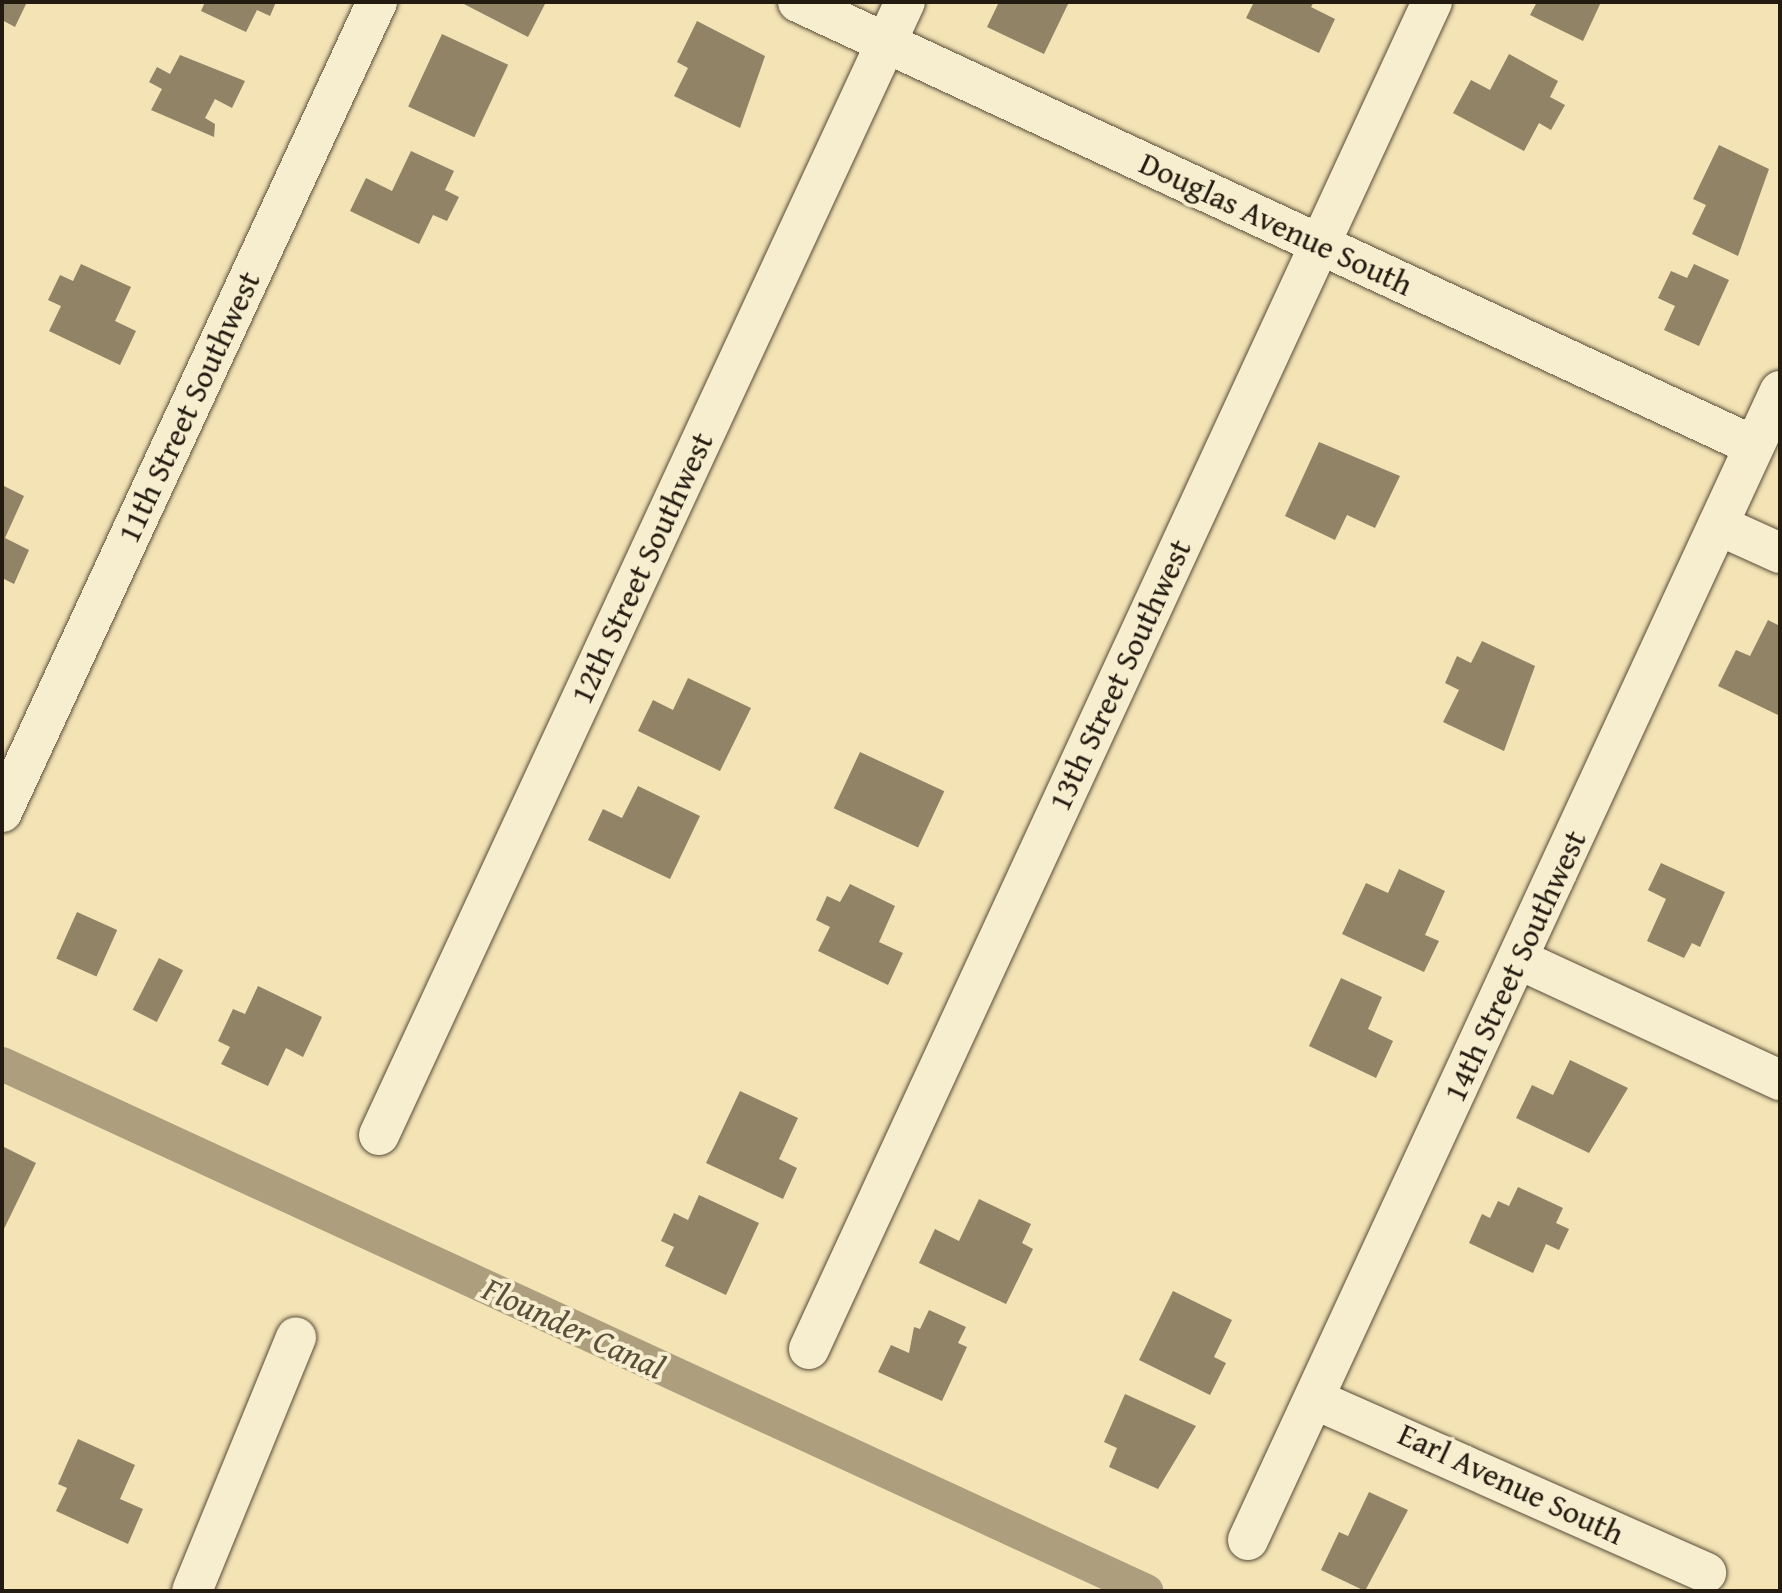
<!DOCTYPE html>
<html>
<head>
<meta charset="utf-8">
<style>
	body { margin:0 }
	#map { position:relative; width:1782px; height:1593px; overflow:hidden; background:#f3e3b5; font-family:"Gentium Book Plus",serif }
	div>[style] { position:absolute }
	.canal>* { height:34px; margin:-17px; padding:0 17px; transform-origin:17px; border-radius:17px; background:#ad9f7d }
	.building>* { inset:0; background:#908366; transform-origin:0 0 }
	.roads { filter:drop-shadow(0 0 2px #584d39) drop-shadow(0 0 2px #584d39) }
	.minor>* { height:40px; margin:-20px; padding:0 20px; transform-origin:20px; border-radius:20px; background:#f7edcf }
	span { translate:-50% -50%; white-space:nowrap; text-align:center; line-height:1.15; -webkit-text-stroke:8px #f7edcf; paint-order:stroke }
	.street-label { font-size:32px; color:#241b10 }
	.water-label { font-size:34px; color:#5b503c; font-style:italic }
	.frame { position:absolute; inset:0; border:4px solid #241b10; pointer-events:none }
</style>
</head>
<body>
<div id="map">
	<div class="canal">
		<div style="left:2px;top:1064px;width:1260px;rotate:24.73deg"></div>
	</div>
	<div class="building">
		<div style="clip-path:polygon(2px 2px,27px 2px,15px 27px,2px 20px)"></div>
		<div style="clip-path:polygon(205px 2px,276px 2px,270px 16px,257px 10px,246px 32px,201px 11px)"></div>
		<div style="clip-path:polygon(460px 2px,546px 2px,528px 37px)"></div>
		<div style="clip-path:polygon(999px 2px,1069px 2px,1044px 54px,987px 27px)"></div>
		<div style="clip-path:polygon(1254px 2px,1314px 2px,1311px 7px,1335px 19px,1319px 53px,1246px 18px)"></div>
		<div style="clip-path:polygon(1537px 2px,1601px 2px,1583px 41px,1530px 15px)"></div>
		<div style="clip-path:polygon(697px 21px,765px 56px,740px 128px,674px 96px,688px 68px,677px 62px)"></div>
		<div style="left:442px;top:34px;width:73px;height:80px;rotate:25deg"></div>
		<div style="clip-path:polygon(1509px 54px,1558px 81px,1550px 97px,1565px 105px,1551px 130px,1539px 123px,1524px 151px,1453px 113px,1471px 80px,1490px 90px)"></div>
		<div style="clip-path:polygon(180px 55px,245px 81px,232px 108px,215px 99px,205px 118px,215px 124px,214px 137px,151px 110px,162px 89px,149px 82px,157px 67px,170px 74px)"></div>
		<div style="clip-path:polygon(1719px 145px,1769px 169px,1738px 256px,1692px 234px,1706px 205px,1693px 199px)"></div>
		<div style="clip-path:polygon(411px 151px,454px 171px,445px 190px,459px 197px,447px 221px,433px 215px,419px 244px,350px 211px,366px 178px,392px 191px)"></div>
		<div style="clip-path:polygon(81px 264px,131px 287px,115px 321px,136px 331px,120px 365px,49px 331px,61px 306px,48px 300px,60px 275px,73px 281px)"></div>
		<div style="clip-path:polygon(1694px 264px,1729px 280px,1699px 346px,1664px 330px,1675px 306px,1658px 298px,1671px 271px,1687px 278px)"></div>
		<div style="clip-path:polygon(1319px 442px,1400px 476px,1375px 528px,1347px 515px,1335px 540px,1285px 516px)"></div>
		<div style="clip-path:polygon(2px 485px,24px 496px,5px 538px,29px 550px,14px 584px,2px 578px)"></div>
		<div style="clip-path:polygon(1768px 620px,1780px 626px,1780px 716px,1718px 686px,1736px 650px,1750px 656px)"></div>
		<div style="clip-path:polygon(1482px 641px,1535px 666px,1504px 751px,1443px 722px,1459px 690px,1445px 683px,1457px 656px,1471px 663px)"></div>
		<div style="clip-path:polygon(688px 678px,751px 708px,720px 771px,638px 731px,653px 700px,673px 710px)"></div>
		<div style="left:860px;top:752px;width:93px;height:62px;rotate:25deg"></div>
		<div style="clip-path:polygon(638px 786px,700px 816px,670px 879px,588px 840px,603px 809px,622px 818px)"></div>
		<div style="clip-path:polygon(1661px 863px,1725px 892px,1700px 947px,1692px 943px,1684px 958px,1647px 941px,1666px 899px,1648px 890px)"></div>
		<div style="clip-path:polygon(1399px 869px,1445px 891px,1425px 935px,1439px 941px,1424px 972px,1342px 934px,1366px 883px,1388px 893px)"></div>
		<div style="clip-path:polygon(850px 884px,895px 906px,879px 942px,903px 953px,888px 985px,818px 951px,830px 927px,816px 920px,827px 896px,840px 902px)"></div>
		<div style="left:77px;top:912px;width:44px;height:51px;rotate:24deg"></div>
		<div style="left:159px;top:958px;width:27px;height:58px;rotate:27deg"></div>
		<div style="clip-path:polygon(1341px 978px,1382px 997px,1368px 1029px,1393px 1041px,1376px 1078px,1309px 1046px)"></div>
		<div style="clip-path:polygon(258px 986px,322px 1017px,303px 1057px,286px 1048px,268px 1086px,221px 1064px,230px 1047px,218px 1041px,233px 1009px,245px 1014px)"></div>
		<div style="clip-path:polygon(1570px 1060px,1628px 1088px,1589px 1153px,1516px 1118px,1532px 1085px,1553px 1095px)"></div>
		<div style="clip-path:polygon(740px 1091px,798px 1118px,779px 1159px,797px 1168px,783px 1199px,706px 1163px)"></div>
		<div style="clip-path:polygon(2px 1146px,36px 1163px,2px 1233px)"></div>
		<div style="clip-path:polygon(1518px 1187px,1563px 1208px,1556px 1223px,1569px 1229px,1559px 1250px,1546px 1244px,1533px 1273px,1469px 1243px,1482px 1214px,1490px 1218px,1498px 1201px,1509px 1206px)"></div>
		<div style="clip-path:polygon(699px 1195px,759px 1223px,726px 1295px,665px 1266px,674px 1247px,661px 1241px,674px 1213px,688px 1220px)"></div>
		<div style="clip-path:polygon(979px 1199px,1031px 1224px,1022px 1243px,1033px 1249px,1006px 1304px,919px 1263px,935px 1229px,959px 1241px)"></div>
		<div style="clip-path:polygon(1173px 1291px,1232px 1320px,1214px 1357px,1226px 1363px,1210px 1395px,1139px 1360px)"></div>
		<div style="clip-path:polygon(929px 1310px,966px 1327px,958px 1343px,967px 1347px,942px 1401px,878px 1372px,891px 1345px,909px 1353px,914px 1327px,920px 1329px)"></div>
		<div style="clip-path:polygon(1125px 1394px,1196px 1426px,1158px 1489px,1109px 1467px,1117px 1448px,1104px 1442px)"></div>
		<div style="clip-path:polygon(78px 1439px,135px 1465px,120px 1499px,143px 1509px,128px 1544px,56px 1511px,67px 1488px,58px 1484px)"></div>
		<div style="clip-path:polygon(1369px 1492px,1408px 1510px,1365px 1591px,1321px 1570px,1339px 1532px,1348px 1536px)"></div>
	</div>
	<div class="roads">
		<div class="minor">
			<div style="left:798px;top:2px;width:1054px;rotate:24.91deg"></div>
			<div style="left:1718px;top:525px;width:68px;rotate:24.3deg"></div>
			<div style="left:2px;top:812px;width:893px;rotate:-65.16deg"></div>
			<div style="left:1518px;top:959px;width:289px;rotate:24.8deg"></div>
			<div style="left:379px;top:1135px;width:1249px;rotate:-65.1deg"></div>
			<div style="left:809px;top:1349px;width:1484px;rotate:-65.18deg"></div>
			<div style="left:1314px;top:1399px;width:429px;rotate:23.9deg"></div>
			<div style="left:1248px;top:1540px;width:1266px;rotate:-65.16deg"></div>
			<div style="left:192px;top:1591px;width:274px;rotate:-67.7deg"></div>
		</div>
	</div>
	<div class="street-label">
		<span style="left:1276px;top:224px;rotate:25deg">Douglas Avenue South</span>
		<span style="left:189px;top:407px;rotate:-65deg">11th Street Southwest</span>
		<span style="left:642px;top:568px;rotate:-65deg">12th Street Southwest</span>
		<span style="left:1120px;top:675px;rotate:-65deg">13th Street Southwest</span>
		<span style="left:1515px;top:966px;rotate:-65deg">14th Street Southwest</span>
		<span style="left:1511px;top:1484px;rotate:25deg">Earl Avenue South</span>
	</div>
	<div class="water-label">
		<span style="left:574px;top:1327px;rotate:25deg">Flounder Canal</span>
	</div>
	<div class="frame"></div>
</div>
</body>
</html>
